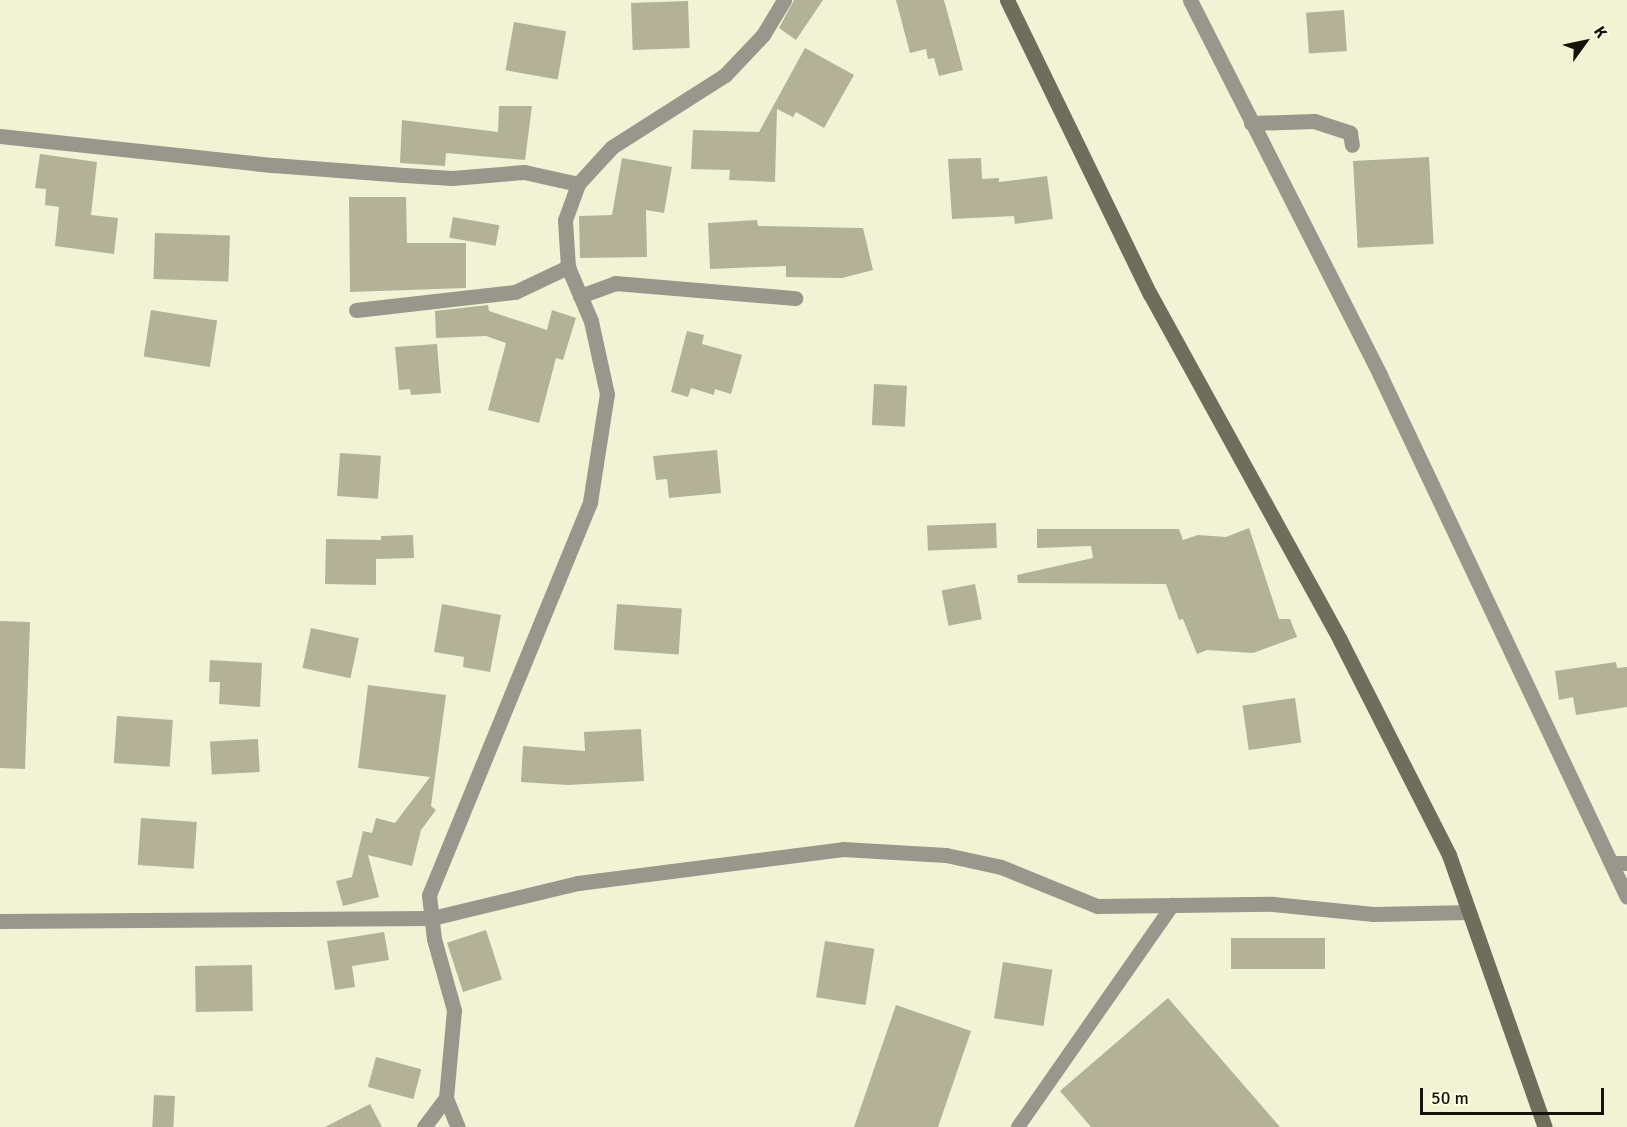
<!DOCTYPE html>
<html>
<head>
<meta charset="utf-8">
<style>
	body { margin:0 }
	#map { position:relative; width:1627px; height:1127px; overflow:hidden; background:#f2f2d4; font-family:Signika,sans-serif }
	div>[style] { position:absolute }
	.building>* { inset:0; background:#b3b297; transform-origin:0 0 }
	.lane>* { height:14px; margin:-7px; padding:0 7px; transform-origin:7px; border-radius:7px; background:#97978b }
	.street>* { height:15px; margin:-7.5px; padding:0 7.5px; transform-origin:7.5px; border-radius:7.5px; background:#97978b }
	.secondary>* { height:15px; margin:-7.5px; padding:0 7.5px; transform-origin:7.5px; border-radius:7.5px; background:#6e6e5c }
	span { translate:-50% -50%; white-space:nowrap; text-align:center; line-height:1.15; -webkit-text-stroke:6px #ffffe1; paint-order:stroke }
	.north { position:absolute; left:1555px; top:12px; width:60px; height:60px; -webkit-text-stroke:4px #ffffe1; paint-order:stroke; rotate:57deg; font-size:16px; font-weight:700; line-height:24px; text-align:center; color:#131309 }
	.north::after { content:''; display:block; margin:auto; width:21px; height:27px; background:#131309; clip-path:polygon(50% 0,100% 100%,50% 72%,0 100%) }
	.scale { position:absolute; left:1420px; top:1088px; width:184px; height:27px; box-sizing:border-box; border:3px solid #131309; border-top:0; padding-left:8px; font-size:18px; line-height:21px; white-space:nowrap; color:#131309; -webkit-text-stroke:4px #ffffe1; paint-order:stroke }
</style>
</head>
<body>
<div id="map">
	<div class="building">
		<div style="clip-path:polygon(794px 0,823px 0,796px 40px,779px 28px)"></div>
		<div style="clip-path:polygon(896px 0,944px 0,963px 70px,939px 76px,934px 58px,928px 59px,926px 49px,910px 53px)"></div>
		<div style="left:688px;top:1px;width:47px;height:57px;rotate:88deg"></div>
		<div style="left:1344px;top:10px;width:41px;height:38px;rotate:86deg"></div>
		<div style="left:514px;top:22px;width:53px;height:49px;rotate:10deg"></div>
		<div style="clip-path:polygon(805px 48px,854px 75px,824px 128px,796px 112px,793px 117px,777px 109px,775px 182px,729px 180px,730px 170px,691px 169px,693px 130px,759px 132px)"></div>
		<div style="clip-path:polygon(499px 106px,532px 106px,525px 160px,446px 153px,445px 166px,400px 163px,402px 120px,498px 132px)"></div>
		<div style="clip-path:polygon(40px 154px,97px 162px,91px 215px,118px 218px,114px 254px,55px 246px,59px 207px,45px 205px,46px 189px,35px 188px)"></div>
		<div style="left:1429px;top:157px;width:87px;height:76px;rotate:87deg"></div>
		<div style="clip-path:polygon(622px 158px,672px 167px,664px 213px,646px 210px,647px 257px,580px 258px,579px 216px,612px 215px)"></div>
		<div style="clip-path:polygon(981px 158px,982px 179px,999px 178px,999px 182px,1047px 176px,1053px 219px,1015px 224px,1014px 216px,952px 219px,948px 159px)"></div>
		<div style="clip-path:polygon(349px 197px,406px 197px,407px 243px,466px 243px,466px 288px,350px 292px)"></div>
		<div style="left:453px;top:217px;width:47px;height:21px;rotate:10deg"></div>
		<div style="clip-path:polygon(757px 220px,758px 226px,863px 228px,873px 270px,842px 278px,786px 277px,786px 266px,710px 269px,708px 223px)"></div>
		<div style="left:155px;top:233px;width:75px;height:46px;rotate:2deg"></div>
		<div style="clip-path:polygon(488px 305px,489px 311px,547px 330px,552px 310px,576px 318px,563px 360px,556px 358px,539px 423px,488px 410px,506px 343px,486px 336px,436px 338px,435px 311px)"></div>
		<div style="left:151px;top:310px;width:67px;height:47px;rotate:9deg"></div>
		<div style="clip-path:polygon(687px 331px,704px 335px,702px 344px,742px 355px,731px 394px,715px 389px,714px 395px,691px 388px,688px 397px,671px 392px)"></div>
		<div style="clip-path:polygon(437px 344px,441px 393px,411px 395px,410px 389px,399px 390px,395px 347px)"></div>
		<div style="left:874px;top:384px;width:33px;height:41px;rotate:3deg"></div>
		<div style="clip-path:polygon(717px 450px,721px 493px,669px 498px,667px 479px,656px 480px,653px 456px)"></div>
		<div style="left:340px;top:453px;width:41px;height:43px;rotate:4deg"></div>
		<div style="left:996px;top:523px;width:25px;height:69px;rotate:88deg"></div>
		<div style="clip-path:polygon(1249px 528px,1279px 619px,1290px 619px,1297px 637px,1253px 653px,1207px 650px,1197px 654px,1183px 619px,1179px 620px,1166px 584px,1018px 583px,1017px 575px,1093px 558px,1091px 546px,1037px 548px,1037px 529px,1179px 529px,1183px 540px,1198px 535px,1226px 537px)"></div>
		<div style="clip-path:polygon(413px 535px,414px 558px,376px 559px,376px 585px,325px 584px,326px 539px,381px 540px,381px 536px)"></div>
		<div style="left:975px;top:584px;width:36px;height:34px;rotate:79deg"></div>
		<div style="clip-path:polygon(442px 604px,501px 615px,490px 672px,463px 667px,464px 657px,434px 652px)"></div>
		<div style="left:617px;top:604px;width:65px;height:46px;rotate:4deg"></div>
		<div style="clip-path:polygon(0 621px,30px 622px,25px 769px,0 768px)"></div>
		<div style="left:311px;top:628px;width:49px;height:41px;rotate:12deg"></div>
		<div style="clip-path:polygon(210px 660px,262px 663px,260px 707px,219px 704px,220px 682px,209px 682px)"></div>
		<div style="clip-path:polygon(1616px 662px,1617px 668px,1627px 667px,1627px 707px,1576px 715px,1573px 697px,1559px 700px,1555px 671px)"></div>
		<div style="clip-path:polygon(368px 685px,446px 695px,431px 806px,436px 810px,421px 830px,412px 866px,368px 855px,379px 897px,343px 906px,336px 881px,352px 877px,363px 831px,372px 833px,376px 818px,395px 823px,430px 777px,358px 768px)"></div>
		<div style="left:1295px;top:698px;width:45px;height:53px;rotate:82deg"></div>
		<div style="left:117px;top:716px;width:56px;height:47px;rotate:4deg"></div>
		<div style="clip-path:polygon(641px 729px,644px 781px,568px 785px,521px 782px,523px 746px,585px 751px,584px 732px)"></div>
		<div style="left:258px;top:739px;width:33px;height:48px;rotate:87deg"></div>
		<div style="left:141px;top:818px;width:56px;height:47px;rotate:4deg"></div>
		<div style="left:486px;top:930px;width:52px;height:41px;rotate:72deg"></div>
		<div style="clip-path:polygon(384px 932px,389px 960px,352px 966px,355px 987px,335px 990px,327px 941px)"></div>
		<div style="left:1231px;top:938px;width:94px;height:31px"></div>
		<div style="left:825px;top:941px;width:50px;height:57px;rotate:9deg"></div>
		<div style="left:1003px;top:962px;width:50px;height:57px;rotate:9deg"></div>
		<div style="left:252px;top:965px;width:46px;height:57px;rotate:89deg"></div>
		<div style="clip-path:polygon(1168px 998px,1280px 1127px,1091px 1127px,1060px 1091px)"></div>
		<div style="clip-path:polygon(896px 1005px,971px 1031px,938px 1127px,854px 1127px)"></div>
		<div style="left:376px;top:1057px;width:47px;height:31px;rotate:15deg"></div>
		<div style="left:154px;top:1095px;width:21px;height:32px;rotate:3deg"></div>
		<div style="clip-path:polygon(370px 1104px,382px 1127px,325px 1127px)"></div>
	</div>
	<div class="lane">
		<div style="left:1018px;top:1127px;width:271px;rotate:-55.1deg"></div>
	</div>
	<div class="street">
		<div style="left:1190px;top:0;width:420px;rotate:63.1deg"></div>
		<div style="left:1380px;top:375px;width:577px;rotate:64.68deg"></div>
		<div style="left:1251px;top:123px;width:63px;rotate:-1.8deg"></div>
		<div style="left:1314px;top:121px;width:38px;rotate:18deg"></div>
		<div style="left:1350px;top:133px;width:12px;rotate:81deg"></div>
		<div style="left:0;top:136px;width:275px;rotate:6.1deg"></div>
		<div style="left:273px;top:165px;width:131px;rotate:4.4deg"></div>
		<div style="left:404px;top:175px;width:48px;rotate:3.6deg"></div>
		<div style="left:452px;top:178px;width:72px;rotate:-4.8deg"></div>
		<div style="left:524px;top:172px;width:55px;rotate:12.5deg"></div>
		<div style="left:580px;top:296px;width:37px;rotate:-20deg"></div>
		<div style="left:615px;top:283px;width:181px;rotate:4.8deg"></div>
		<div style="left:356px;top:310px;width:160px;rotate:-6.5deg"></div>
		<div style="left:515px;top:292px;width:59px;rotate:-25.3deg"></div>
		<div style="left:1611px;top:863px;width:16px"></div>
		<div style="left:0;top:921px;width:432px;rotate:-0.4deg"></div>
		<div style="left:432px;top:918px;width:150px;rotate:-13.5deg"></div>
		<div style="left:578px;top:883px;width:267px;rotate:-7.3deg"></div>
		<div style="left:843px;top:849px;width:103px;rotate:3.3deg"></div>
		<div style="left:946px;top:855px;width:56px;rotate:12.3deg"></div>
		<div style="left:1001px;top:867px;width:104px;rotate:22.1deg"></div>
		<div style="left:1097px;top:906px;width:176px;rotate:-0.7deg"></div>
		<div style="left:1273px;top:904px;width:101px;rotate:5.7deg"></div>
		<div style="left:1374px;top:914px;width:95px;rotate:-1.2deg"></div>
		<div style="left:446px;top:1098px;width:31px;rotate:68deg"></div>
		<div style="left:424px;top:1127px;width:36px;rotate:-53deg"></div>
		<div style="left:446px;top:1098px;width:88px;rotate:-84.8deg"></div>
		<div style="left:454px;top:1010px;width:74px;rotate:-105.7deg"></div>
		<div style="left:434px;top:939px;width:44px;rotate:-96.5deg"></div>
		<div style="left:429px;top:895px;width:425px;rotate:-67.7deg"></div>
		<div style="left:590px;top:502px;width:109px;rotate:-81.1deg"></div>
		<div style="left:607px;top:394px;width:75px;rotate:-102.4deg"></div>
		<div style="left:591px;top:321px;width:59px;rotate:-113.1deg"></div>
		<div style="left:568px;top:267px;width:47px;rotate:-93.7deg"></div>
		<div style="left:565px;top:220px;width:38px;rotate:-70deg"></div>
		<div style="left:578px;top:184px;width:50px;rotate:-47.4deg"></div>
		<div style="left:612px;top:147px;width:134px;rotate:-32.5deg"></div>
		<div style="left:725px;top:75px;width:55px;rotate:-46.5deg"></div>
		<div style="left:763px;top:35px;width:41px;rotate:-59deg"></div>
	</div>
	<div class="secondary">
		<div style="left:1007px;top:0;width:327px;rotate:64.1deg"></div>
		<div style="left:1150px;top:294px;width:395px;rotate:61.2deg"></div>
		<div style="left:1340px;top:640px;width:241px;rotate:63.1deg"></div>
		<div style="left:1449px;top:855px;width:288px;rotate:70.6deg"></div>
	</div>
	<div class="north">K</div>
	<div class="scale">50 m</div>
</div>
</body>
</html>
